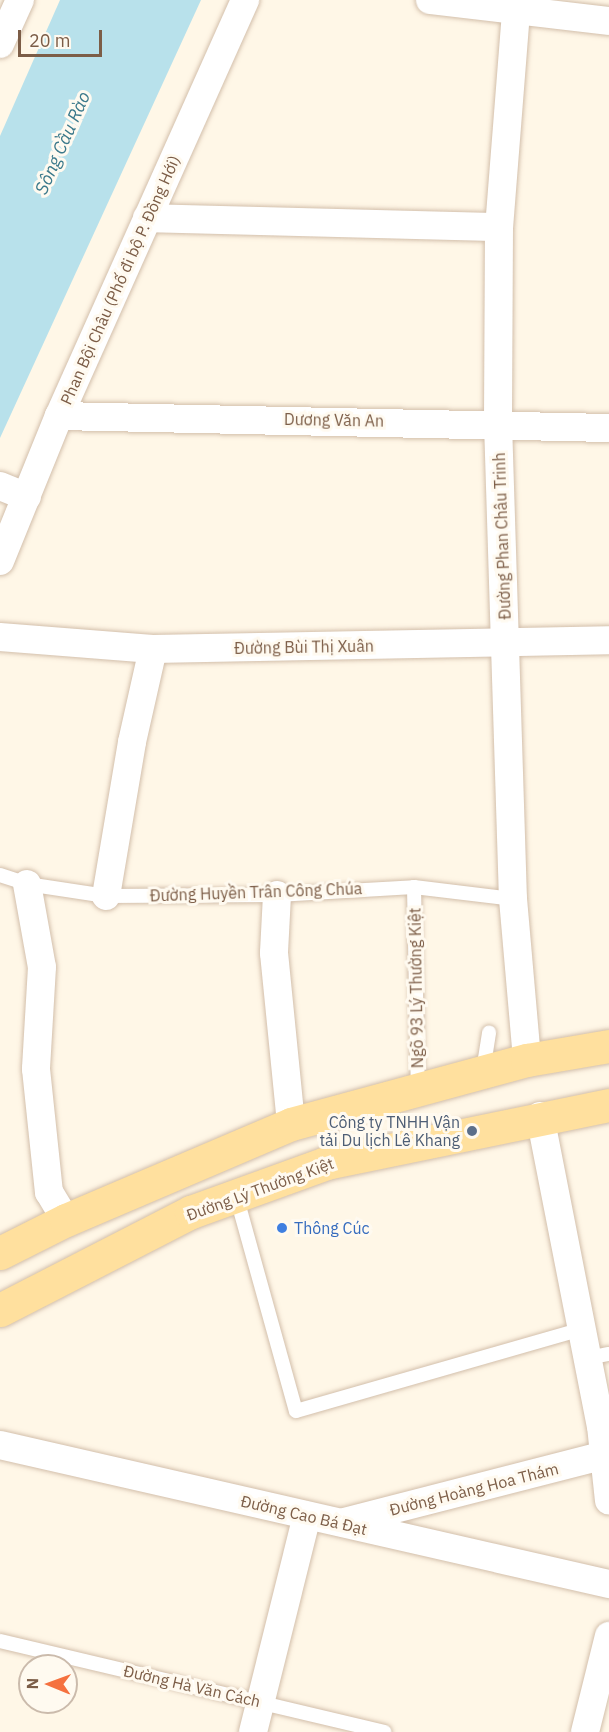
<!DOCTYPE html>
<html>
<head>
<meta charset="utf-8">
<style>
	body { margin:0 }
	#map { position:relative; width:609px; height:1732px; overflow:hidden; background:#fff7e7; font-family:"IBM Plex Sans",sans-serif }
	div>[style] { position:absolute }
	.water>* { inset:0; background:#b8e1eb }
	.roads { filter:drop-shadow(0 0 2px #d3bfab) drop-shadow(0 0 2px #d3bfab) }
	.service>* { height:14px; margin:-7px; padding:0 7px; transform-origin:7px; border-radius:7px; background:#fff }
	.minor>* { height:28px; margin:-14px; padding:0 14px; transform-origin:14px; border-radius:14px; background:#fff }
	.primary>* { height:33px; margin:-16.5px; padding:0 16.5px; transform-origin:16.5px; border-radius:16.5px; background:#ffe09e }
	.dots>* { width:16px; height:16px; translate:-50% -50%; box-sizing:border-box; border:3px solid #fffaf0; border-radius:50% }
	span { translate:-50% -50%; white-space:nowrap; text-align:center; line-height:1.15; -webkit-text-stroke:6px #fffaf0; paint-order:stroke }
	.street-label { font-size:16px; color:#7c5d47 }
	.service-label { font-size:16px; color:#4e5e75 }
	.right { translate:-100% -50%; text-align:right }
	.shop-label { font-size:16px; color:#366cbe }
	.left { translate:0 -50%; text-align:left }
	.water-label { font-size:18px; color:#3b798b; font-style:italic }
	.north { position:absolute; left:18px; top:1654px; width:60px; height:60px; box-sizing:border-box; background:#fffaf0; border:2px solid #cbbbac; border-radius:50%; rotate:271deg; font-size:16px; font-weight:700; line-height:24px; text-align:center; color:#7c5d47 }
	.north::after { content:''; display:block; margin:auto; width:21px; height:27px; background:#f5713f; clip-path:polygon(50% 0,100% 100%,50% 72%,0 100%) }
	.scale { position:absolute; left:18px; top:30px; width:84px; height:27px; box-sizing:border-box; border:3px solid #7c5d47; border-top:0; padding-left:8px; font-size:18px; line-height:21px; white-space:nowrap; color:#7c5d47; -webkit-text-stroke:4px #fffaf0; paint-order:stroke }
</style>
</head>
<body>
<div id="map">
	<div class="water">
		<div style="clip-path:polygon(60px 0,201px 0,0 438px,0 136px)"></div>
	</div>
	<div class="roads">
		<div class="service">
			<div style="left:0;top:875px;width:28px;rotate:18deg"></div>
			<div style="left:27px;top:884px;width:80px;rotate:8.6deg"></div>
			<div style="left:106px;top:896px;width:171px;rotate:-0.3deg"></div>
			<div style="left:277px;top:895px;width:137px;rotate:-3.3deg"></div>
			<div style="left:414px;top:887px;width:100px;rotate:6.9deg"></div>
			<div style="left:414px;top:887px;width:203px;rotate:88.9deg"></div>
			<div style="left:483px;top:1071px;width:39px;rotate:-81deg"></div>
			<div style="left:236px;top:1195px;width:224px;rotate:74.5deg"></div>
			<div style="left:296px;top:1411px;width:298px;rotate:-16deg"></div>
			<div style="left:588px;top:1358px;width:21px;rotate:-11deg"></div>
			<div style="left:0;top:1641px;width:395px;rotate:13.3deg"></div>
		</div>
		<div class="minor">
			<div style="left:430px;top:0;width:180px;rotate:6.7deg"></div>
			<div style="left:516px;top:12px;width:216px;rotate:94.5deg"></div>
			<div style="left:499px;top:227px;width:196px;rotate:90.3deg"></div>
			<div style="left:498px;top:423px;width:476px;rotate:88.2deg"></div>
			<div style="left:513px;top:899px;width:162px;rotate:85deg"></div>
			<div style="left:0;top:44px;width:48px;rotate:-65.6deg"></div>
			<div style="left:147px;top:218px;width:352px;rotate:1.5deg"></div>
			<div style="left:59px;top:416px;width:550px;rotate:1.25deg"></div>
			<div style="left:0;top:486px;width:29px;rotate:22deg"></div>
			<div style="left:0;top:561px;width:157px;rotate:-67.9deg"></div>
			<div style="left:59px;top:416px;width:456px;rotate:-65.9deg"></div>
			<div style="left:0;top:637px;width:153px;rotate:4.5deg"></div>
			<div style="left:153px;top:649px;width:456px;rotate:-1.1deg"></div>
			<div style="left:27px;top:884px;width:84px;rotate:79.8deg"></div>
			<div style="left:42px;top:967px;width:102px;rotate:93.4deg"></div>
			<div style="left:36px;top:1069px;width:124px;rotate:84deg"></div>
			<div style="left:49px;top:1192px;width:33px;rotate:59deg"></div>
			<div style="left:277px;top:895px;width:58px;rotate:93deg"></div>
			<div style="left:274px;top:953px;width:172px;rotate:84.3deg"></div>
			<div style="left:106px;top:896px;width:156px;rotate:-80.4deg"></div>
			<div style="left:132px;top:742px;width:95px;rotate:-77.3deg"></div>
			<div style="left:540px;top:1116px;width:316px;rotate:78.9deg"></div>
			<div style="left:601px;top:1426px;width:75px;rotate:83.9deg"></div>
			<div style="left:0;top:1445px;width:625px;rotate:12.86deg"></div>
			<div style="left:344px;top:1522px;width:274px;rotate:-14.4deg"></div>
			<div style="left:253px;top:1732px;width:223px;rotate:-76deg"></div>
			<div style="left:585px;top:1732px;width:99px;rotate:-76deg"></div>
		</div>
		<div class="primary">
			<div style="left:0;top:1253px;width:74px;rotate:-26.6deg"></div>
			<div style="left:66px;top:1220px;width:245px;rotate:-23.1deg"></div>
			<div style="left:291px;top:1124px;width:245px;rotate:-15.2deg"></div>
			<div style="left:527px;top:1060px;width:83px;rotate:-9.7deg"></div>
			<div style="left:0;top:1310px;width:215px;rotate:-27.2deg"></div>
			<div style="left:191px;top:1212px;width:144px;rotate:-19.9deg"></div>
			<div style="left:326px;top:1163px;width:289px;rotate:-11.6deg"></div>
		</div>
	</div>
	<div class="dots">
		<div style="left:472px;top:1131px;background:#5c6f8a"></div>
		<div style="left:282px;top:1228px;background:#3f7fe0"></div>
	</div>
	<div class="street-label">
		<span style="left:120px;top:280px;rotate:-66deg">Phan Bội Châu (Phố đi bộ P. Đồng Hới)</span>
		<span style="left:334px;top:420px;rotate:1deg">Dương Văn An</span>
		<span style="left:502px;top:536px;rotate:-92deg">Đường Phan Châu Trinh</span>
		<span style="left:304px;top:647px;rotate:-1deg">Đường Bùi Thị Xuân</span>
		<span style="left:256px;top:892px;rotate:-2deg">Đường Huyền Trân Công Chúa</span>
		<span style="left:416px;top:988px;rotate:-91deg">Ngõ 93 Lý Thường Kiệt</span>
		<span style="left:260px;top:1189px;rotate:-20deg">Đường Lý Thường Kiệt</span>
		<span style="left:474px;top:1489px;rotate:-14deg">Đường Hoàng Hoa Thám</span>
		<span style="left:304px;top:1515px;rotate:13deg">Đường Cao Bá Đạt</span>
		<span style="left:192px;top:1686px;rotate:13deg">Đường Hà Văn Cách</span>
	</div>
	<div class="service-label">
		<span class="right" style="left:460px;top:1131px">Công ty TNHH Vận<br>tải Du lịch Lê Khang</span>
	</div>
	<div class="shop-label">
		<span class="left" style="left:294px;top:1228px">Thông Cúc</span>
	</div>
	<div class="water-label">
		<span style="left:63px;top:143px;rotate:-66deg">Sông Cầu Rào</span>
	</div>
	<div class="north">N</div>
	<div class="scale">20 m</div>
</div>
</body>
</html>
